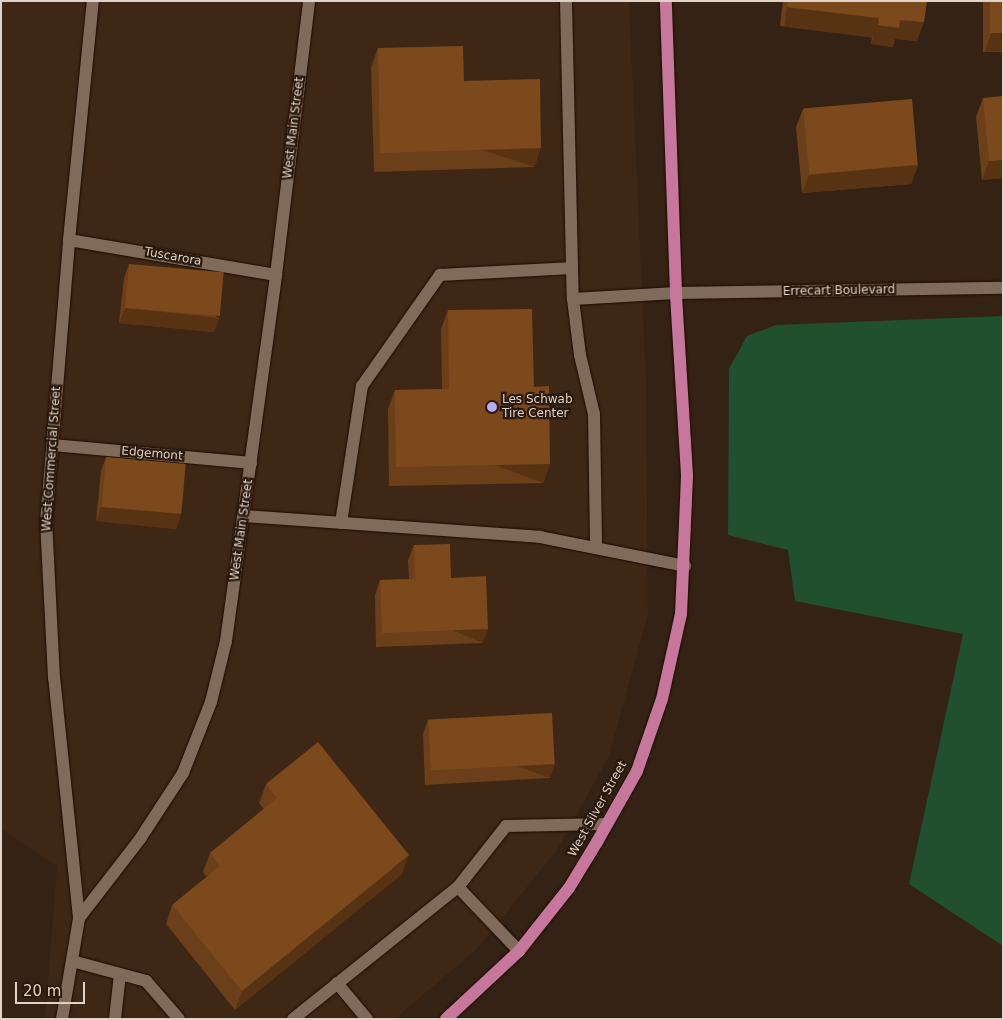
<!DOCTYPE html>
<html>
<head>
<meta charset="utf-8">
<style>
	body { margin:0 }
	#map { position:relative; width:1004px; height:1020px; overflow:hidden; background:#342214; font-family:"DejaVu Sans",sans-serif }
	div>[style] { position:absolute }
	.built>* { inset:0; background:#3e2714 }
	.green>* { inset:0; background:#215031 }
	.roads { filter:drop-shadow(0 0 1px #1b0b01) drop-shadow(0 0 1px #1b0b01) }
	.minor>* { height:12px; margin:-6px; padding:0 6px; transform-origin:6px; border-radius:6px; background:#806a5a }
	.major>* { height:12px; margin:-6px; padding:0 6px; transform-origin:6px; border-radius:6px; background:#c7779c }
	.wall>* { inset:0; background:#6b3f19; transform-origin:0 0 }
	.shaded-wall>* { inset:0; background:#573314; transform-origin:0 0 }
	.building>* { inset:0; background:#7c491d; transform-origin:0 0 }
	.dots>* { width:14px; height:14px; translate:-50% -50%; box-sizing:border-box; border:2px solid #2a190b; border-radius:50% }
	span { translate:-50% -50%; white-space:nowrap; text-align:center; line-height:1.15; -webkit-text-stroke:4.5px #2a190b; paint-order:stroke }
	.street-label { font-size:12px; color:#ded2c9 }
	.poi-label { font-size:12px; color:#ded2c9 }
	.left { translate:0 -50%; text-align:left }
	.frame { position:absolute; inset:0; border:2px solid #ded2c9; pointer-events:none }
	.scale { position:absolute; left:15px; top:982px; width:70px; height:22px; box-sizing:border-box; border:2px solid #ded2c9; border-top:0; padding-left:6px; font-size:15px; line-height:18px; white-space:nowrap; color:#ded2c9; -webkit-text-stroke:4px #2a190b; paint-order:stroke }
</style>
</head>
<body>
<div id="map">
	<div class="built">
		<div style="clip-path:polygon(1px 1px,629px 1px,646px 381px,648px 614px,609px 756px,557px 850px,476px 950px,395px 1019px,45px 1019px,57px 866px,1px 829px)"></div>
	</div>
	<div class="green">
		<div style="clip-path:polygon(1003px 316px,1003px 946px,909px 884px,963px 634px,795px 601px,788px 550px,728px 535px,729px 369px,747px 336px,776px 325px)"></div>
	</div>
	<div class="roads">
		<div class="minor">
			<div style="left:566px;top:1px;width:298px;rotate:88.7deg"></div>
			<div style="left:573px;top:299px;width:56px;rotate:82.9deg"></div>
			<div style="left:580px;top:355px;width:61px;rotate:76.7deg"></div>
			<div style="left:594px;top:414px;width:134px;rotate:89.1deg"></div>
			<div style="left:69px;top:240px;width:210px;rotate:9.6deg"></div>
			<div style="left:573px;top:299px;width:103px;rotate:-3.3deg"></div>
			<div style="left:676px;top:293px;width:327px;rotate:-0.9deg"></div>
			<div style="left:53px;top:445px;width:199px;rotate:5.2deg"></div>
			<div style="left:243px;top:516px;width:298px;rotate:4deg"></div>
			<div style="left:540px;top:537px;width:148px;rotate:11.3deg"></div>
			<div style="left:341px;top:523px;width:139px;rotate:-81.3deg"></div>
			<div style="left:362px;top:386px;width:136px;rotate:-54.9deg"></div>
			<div style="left:440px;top:275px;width:132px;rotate:-3deg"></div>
			<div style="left:458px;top:887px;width:88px;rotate:46.4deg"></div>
			<div style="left:79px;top:918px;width:241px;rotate:-95.9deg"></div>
			<div style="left:54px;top:678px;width:156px;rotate:-92.9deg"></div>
			<div style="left:46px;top:522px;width:283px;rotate:-85.3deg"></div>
			<div style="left:69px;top:240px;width:240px;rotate:-84.3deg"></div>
			<div style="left:72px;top:961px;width:77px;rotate:15.1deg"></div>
			<div style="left:146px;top:981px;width:50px;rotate:49deg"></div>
			<div style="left:337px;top:983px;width:47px;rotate:50.2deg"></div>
			<div style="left:62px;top:1019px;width:102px;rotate:-80.4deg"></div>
			<div style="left:79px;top:918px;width:100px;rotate:-52.3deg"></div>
			<div style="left:140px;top:839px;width:79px;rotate:-56.9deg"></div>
			<div style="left:183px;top:773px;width:76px;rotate:-68.5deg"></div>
			<div style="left:211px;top:702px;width:63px;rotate:-76.2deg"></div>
			<div style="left:226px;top:641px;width:369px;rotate:-82.2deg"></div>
			<div style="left:276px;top:275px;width:276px;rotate:-83.1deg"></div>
			<div style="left:115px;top:1019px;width:45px;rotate:-83.7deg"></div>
			<div style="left:293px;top:1019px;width:211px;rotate:-38.7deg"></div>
			<div style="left:458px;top:887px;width:78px;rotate:-51.8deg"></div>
			<div style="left:506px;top:826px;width:101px;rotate:-1.1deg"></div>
		</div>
		<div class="major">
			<div style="left:446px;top:1019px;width:100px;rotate:-43deg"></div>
			<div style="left:519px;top:951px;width:80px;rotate:-51.6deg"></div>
			<div style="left:569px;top:888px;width:54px;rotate:-58.7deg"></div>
			<div style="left:597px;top:842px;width:81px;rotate:-60.6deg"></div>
			<div style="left:637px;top:771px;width:76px;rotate:-70.9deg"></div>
			<div style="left:662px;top:699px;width:87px;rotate:-77.4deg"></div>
			<div style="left:681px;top:614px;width:139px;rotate:-87.5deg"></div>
			<div style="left:687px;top:475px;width:182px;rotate:-93.5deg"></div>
			<div style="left:676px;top:293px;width:292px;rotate:-92deg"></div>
		</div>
	</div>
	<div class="wall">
		<div style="clip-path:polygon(783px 1px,927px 1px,917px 41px,895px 39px,893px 47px,871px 44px,872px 37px,780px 26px)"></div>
		<div style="left:983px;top:1px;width:20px;height:51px"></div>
		<div style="clip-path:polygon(378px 48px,464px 81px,535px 167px,374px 172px,371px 67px)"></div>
		<div style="clip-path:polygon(983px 98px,1003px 178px,982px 180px,976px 117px)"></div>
		<div style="clip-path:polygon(803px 109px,918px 165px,911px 184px,802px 193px,796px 127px)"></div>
		<div style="clip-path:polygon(129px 264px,219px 318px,214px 332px,119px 323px,124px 278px)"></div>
		<div style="clip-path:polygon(448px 310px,534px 387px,550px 464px,543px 483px,389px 486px,388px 409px,395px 390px,442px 389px,441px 329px)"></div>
		<div style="clip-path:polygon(106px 457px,181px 514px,176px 529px,96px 521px,101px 471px)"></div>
		<div style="clip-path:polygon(414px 545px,451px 578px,488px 629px,482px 643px,376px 647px,375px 595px,380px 580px,409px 579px,408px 560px)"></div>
		<div style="clip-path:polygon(428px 720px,555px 764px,550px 778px,425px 785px,423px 734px)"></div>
		<div style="clip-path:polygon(266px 784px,402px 874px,235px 1010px,166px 924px,172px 905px,207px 877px,203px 872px,210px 853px,264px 809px,259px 803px)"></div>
	</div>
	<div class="shaded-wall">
		<div style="left:787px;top:7px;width:93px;height:20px;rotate:7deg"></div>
		<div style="clip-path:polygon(900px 20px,924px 22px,917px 41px,895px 39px,893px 47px,871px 44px,878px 25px)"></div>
		<div style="clip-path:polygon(1003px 32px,1003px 51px,985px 52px,991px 33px)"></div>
		<div style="left:541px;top:148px;width:20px;height:161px;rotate:108deg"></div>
		<div style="clip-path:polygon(1003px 160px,1003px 178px,982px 180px,989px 161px)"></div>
		<div style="clip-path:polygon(918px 165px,911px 184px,802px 193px,809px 175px)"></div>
		<div style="clip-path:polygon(125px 308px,219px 318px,214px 332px,119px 323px)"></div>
		<div style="left:550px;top:464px;width:20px;height:154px;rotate:110deg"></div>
		<div style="clip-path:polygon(101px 507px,181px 514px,176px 529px,96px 521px)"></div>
		<div style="left:488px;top:629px;width:15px;height:106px;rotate:113deg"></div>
		<div style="left:555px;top:764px;width:15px;height:124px;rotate:110deg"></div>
		<div style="clip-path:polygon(409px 855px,402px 874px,235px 1010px,242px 991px)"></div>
	</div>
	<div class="building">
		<div style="clip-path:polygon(788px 1px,927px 1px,924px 22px,900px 20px,899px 28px,878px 25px,879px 18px,787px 7px)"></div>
		<div style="left:990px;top:1px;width:13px;height:32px"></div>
		<div style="clip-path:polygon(463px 46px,464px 81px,540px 79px,541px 148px,380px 153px,378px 48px)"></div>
		<div style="clip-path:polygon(1003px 96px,1003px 160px,989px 161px,983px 98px)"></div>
		<div style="left:912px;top:99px;width:66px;height:109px;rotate:85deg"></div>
		<div style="left:129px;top:264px;width:95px;height:44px;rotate:5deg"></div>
		<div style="clip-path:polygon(532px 309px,534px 387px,549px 386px,550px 464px,396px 467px,395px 390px,449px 389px,448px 310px)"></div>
		<div style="left:106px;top:457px;width:80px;height:50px;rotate:5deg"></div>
		<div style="clip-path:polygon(450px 544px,451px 578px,486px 576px,488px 629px,382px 633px,380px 580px,415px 579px,414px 545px)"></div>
		<div style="left:552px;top:713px;width:51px;height:124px;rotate:87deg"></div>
		<div style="clip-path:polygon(318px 742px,409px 855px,242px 991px,172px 905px,220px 866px,210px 853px,277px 798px,266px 784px)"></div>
	</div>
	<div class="dots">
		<div style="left:492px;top:407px;background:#b5acf8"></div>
	</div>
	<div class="street-label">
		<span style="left:294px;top:128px;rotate:-83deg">West Main Street</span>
		<span style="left:173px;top:257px;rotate:10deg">Tuscarora</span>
		<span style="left:839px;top:291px;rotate:-1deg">Errecart Boulevard</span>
		<span style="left:152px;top:454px;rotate:5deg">Edgemont</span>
		<span style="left:52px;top:459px;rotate:-86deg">West Commercial Street</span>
		<span style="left:242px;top:530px;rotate:-82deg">West Main Street</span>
		<span style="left:598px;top:809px;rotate:-61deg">West Silver Street</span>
	</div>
	<div class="poi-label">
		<span class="left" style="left:502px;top:407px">Les Schwab<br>Tire Center</span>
	</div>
	<div class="frame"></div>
	<div class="scale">20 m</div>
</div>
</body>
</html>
